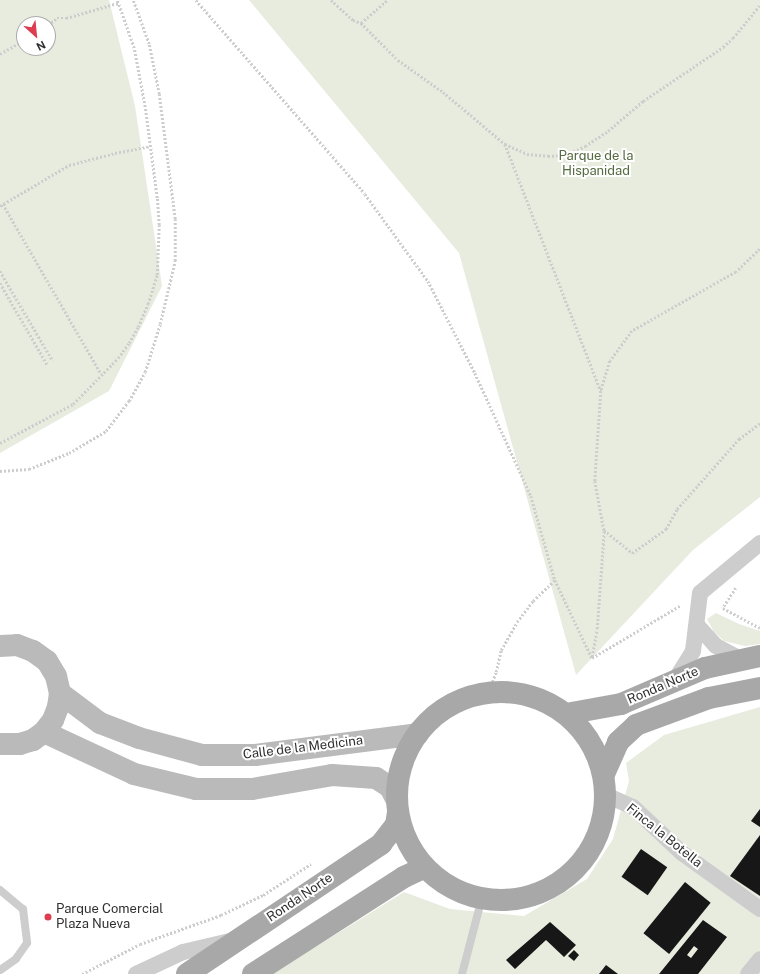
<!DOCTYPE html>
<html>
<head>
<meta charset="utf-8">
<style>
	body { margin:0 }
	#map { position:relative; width:760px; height:974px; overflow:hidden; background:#fff; font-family:"Public Sans",sans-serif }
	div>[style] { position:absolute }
	.green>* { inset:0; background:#e7ecdf }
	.building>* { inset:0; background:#171717; transform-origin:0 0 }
	.path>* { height:2.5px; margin-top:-1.25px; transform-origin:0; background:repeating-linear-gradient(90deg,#cdcdcd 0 2px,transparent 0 4px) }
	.service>* { height:8px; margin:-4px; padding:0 4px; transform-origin:4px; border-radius:4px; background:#cdcdcd }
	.minor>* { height:16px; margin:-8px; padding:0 8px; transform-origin:8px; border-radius:8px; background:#cdcdcd }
	.secondary>* { height:22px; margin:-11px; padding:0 11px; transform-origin:11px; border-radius:11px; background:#bababa }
	.primary>* { height:22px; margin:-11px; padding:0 11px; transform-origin:11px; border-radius:11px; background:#a8a8a8 }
	.primary>.ring { margin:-11px; padding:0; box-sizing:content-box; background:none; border:22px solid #a8a8a8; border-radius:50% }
	.dots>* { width:11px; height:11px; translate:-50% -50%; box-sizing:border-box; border:2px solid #fff; border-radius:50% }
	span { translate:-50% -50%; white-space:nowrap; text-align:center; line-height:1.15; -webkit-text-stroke:4px #fff; paint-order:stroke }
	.park-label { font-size:13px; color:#556a40 }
	.street-label { font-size:13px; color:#303030 }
	.poi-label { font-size:13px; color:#303030 }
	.left { translate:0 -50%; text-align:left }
	.north { position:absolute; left:16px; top:16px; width:40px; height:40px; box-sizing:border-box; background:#fff; border:1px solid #acacac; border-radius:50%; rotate:153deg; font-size:11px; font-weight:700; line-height:16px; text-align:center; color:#303030 }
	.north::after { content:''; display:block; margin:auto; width:14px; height:18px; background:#dc3e4f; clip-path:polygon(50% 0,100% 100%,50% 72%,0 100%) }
</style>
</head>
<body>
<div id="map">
	<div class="green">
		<div style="clip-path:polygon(evenodd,0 0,109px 0,135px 106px,162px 286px,109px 391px,0 453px,0 0,24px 24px,48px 24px,48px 48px,24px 48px,24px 24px)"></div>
		<div style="clip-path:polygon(249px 0,760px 0,760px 497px,693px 550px,576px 675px,459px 253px)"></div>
		<div style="clip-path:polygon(716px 613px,739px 624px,760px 631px,760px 644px,745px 646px,724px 641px,714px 632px,707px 619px)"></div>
		<div style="clip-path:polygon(760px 707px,760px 974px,272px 974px,404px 892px,450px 909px,524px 916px,587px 879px,613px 839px,629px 781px,626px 763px,664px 735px)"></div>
	</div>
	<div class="building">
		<div style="clip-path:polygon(760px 809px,760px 827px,751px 821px)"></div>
		<div style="clip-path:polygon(760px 835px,760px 896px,730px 876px)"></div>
		<div style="left:641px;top:849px;width:32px;height:34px;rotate:35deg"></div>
		<div style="left:685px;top:882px;width:33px;height:66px;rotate:39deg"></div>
		<div style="clip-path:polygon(evenodd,703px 920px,727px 937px,698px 974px,659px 974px,703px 920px,694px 946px,698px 949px,691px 958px,687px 955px,694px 946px)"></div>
		<div style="clip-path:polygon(550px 922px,576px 945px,564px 957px,546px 940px,515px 969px,506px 960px)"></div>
		<div style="clip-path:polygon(574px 950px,579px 955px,574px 961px,568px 956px)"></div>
		<div style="clip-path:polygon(606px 965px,618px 974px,599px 974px)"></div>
	</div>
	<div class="path">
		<div style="left:196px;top:0;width:257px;rotate:48.9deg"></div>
		<div style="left:365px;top:194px;width:107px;rotate:54.1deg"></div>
		<div style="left:428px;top:281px;width:103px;rotate:62.9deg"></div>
		<div style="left:475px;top:373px;width:135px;rotate:65.5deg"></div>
		<div style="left:531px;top:496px;width:87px;rotate:74.1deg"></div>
		<div style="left:555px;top:580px;width:86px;rotate:64.6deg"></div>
		<div style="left:592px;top:658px;width:104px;rotate:-30.8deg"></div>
		<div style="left:331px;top:0;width:30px;rotate:42deg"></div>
		<div style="left:353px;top:20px;width:9px;rotate:21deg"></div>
		<div style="left:361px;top:23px;width:52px;rotate:45deg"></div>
		<div style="left:398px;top:60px;width:55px;rotate:35.4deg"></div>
		<div style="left:443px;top:92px;width:81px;rotate:40deg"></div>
		<div style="left:505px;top:144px;width:24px;rotate:24deg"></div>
		<div style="left:527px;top:154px;width:21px;rotate:5deg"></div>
		<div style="left:548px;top:156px;width:18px;rotate:-3deg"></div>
		<div style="left:566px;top:155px;width:21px;rotate:-25deg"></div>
		<div style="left:585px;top:146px;width:27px;rotate:-33deg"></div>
		<div style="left:608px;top:131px;width:46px;rotate:-40.6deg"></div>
		<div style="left:643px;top:101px;width:97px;rotate:-34deg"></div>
		<div style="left:723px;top:47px;width:13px;rotate:-42deg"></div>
		<div style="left:733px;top:38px;width:43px;rotate:-50.7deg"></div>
		<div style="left:361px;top:23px;width:35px;rotate:-41deg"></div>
		<div style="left:48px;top:25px;width:11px;rotate:-38deg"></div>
		<div style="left:57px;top:18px;width:9px"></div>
		<div style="left:66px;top:18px;width:54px;rotate:-16.1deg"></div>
		<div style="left:0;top:54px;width:28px;rotate:-30deg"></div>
		<div style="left:505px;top:144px;width:265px;rotate:68.8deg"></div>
		<div style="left:3px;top:204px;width:196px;rotate:60deg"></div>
		<div style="left:0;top:206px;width:80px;rotate:-30.7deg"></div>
		<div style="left:69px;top:165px;width:48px;rotate:-14.6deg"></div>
		<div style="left:115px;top:153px;width:36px;rotate:-11deg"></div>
		<div style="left:760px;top:249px;width:33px;rotate:136deg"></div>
		<div style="left:736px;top:272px;width:120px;rotate:150.4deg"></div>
		<div style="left:632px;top:331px;width:37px;rotate:126deg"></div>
		<div style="left:610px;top:361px;width:31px;rotate:107deg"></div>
		<div style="left:601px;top:391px;width:90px;rotate:93.8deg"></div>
		<div style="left:595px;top:481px;width:50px;rotate:79.6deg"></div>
		<div style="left:604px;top:530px;width:36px;rotate:39deg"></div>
		<div style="left:632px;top:553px;width:42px;rotate:-35.2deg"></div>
		<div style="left:666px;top:529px;width:23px;rotate:-61deg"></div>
		<div style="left:677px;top:509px;width:94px;rotate:-48.5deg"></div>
		<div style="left:739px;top:439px;width:26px;rotate:-37deg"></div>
		<div style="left:0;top:271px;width:104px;rotate:59.5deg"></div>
		<div style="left:0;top:283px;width:94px;rotate:59.9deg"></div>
		<div style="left:0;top:443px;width:83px;rotate:-28.1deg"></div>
		<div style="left:73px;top:404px;width:64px;rotate:-45.6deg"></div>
		<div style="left:118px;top:358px;width:19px;rotate:-54deg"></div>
		<div style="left:129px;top:343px;width:18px;rotate:-61deg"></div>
		<div style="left:138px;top:327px;width:25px;rotate:-67deg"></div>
		<div style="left:148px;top:304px;width:30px;rotate:-73deg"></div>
		<div style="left:157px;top:275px;width:50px;rotate:-87.7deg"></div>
		<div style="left:159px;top:225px;width:27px;rotate:-94deg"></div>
		<div style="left:157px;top:198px;width:92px;rotate:-97.5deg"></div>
		<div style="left:145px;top:107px;width:60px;rotate:-100.6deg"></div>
		<div style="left:134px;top:48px;width:51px;rotate:-109.5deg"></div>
		<div style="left:0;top:471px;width:29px;rotate:-4deg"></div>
		<div style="left:29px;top:469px;width:43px;rotate:-21.8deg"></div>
		<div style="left:69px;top:453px;width:43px;rotate:-30.7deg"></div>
		<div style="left:106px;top:431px;width:38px;rotate:-53deg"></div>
		<div style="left:129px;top:401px;width:33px;rotate:-61deg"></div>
		<div style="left:145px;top:372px;width:50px;rotate:-72.6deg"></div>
		<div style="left:160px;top:324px;width:65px;rotate:-76.6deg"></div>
		<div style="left:175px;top:261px;width:42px;rotate:-90deg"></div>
		<div style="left:175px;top:219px;width:126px;rotate:-97.3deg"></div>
		<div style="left:159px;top:94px;width:51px;rotate:-101.3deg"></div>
		<div style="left:149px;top:44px;width:47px;rotate:-110deg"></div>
		<div style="left:736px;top:588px;width:24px;rotate:123deg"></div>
		<div style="left:723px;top:608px;width:42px;rotate:28.4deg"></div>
		<div style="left:592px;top:657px;width:28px;rotate:-80deg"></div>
		<div style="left:597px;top:629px;width:98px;rotate:-85.9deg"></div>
		<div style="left:488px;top:693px;width:22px;rotate:-69deg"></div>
		<div style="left:496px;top:672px;width:23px;rotate:-77deg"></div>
		<div style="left:501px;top:650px;width:32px;rotate:-60deg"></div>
		<div style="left:517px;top:622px;width:26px;rotate:-53deg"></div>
		<div style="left:533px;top:601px;width:30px;rotate:-44deg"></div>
		<div style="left:82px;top:974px;width:65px;rotate:-27.3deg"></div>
		<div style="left:140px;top:944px;width:86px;rotate:-19.7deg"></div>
		<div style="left:221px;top:915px;width:47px;rotate:-25.5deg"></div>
		<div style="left:263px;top:895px;width:57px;rotate:-32.9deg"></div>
	</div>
	<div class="service">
		<div style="left:0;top:890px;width:30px;rotate:40deg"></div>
		<div style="left:23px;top:909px;width:34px;rotate:83deg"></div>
		<div style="left:27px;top:943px;width:19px;rotate:125deg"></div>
		<div style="left:16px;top:959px;width:19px;rotate:145deg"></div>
		<div style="left:462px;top:974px;width:79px;rotate:-75.3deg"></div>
	</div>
	<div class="minor">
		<div style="left:697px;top:625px;width:28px;rotate:48deg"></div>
		<div style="left:716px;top:646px;width:30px;rotate:28deg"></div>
		<div style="left:675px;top:680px;width:34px;rotate:-58deg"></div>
		<div style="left:693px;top:651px;width:58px;rotate:-83.1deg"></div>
		<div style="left:700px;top:593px;width:78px;rotate:-39.8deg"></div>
		<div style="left:606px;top:795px;width:30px;rotate:24deg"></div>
		<div style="left:633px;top:807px;width:67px;rotate:43.2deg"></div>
		<div style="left:682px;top:853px;width:96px;rotate:35.7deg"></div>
		<div style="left:136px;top:974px;width:52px;rotate:-25.1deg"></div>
		<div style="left:183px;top:952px;width:48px;rotate:-13.2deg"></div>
		<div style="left:748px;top:974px;width:19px;rotate:-51deg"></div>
	</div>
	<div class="secondary">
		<div style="left:0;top:646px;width:17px;rotate:-3deg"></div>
		<div style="left:17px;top:645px;width:17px;rotate:21deg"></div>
		<div style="left:33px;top:651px;width:17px;rotate:36deg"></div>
		<div style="left:47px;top:661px;width:17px;rotate:59deg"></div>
		<div style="left:56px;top:676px;width:17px;rotate:77deg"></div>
		<div style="left:60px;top:693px;width:14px;rotate:98deg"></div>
		<div style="left:58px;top:707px;width:14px;rotate:111deg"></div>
		<div style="left:53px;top:720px;width:15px;rotate:127deg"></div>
		<div style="left:44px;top:732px;width:14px;rotate:144deg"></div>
		<div style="left:33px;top:740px;width:14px;rotate:163deg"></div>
		<div style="left:20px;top:744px;width:20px;rotate:180deg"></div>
		<div style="left:60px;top:693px;width:50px;rotate:36.9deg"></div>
		<div style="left:100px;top:723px;width:42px;rotate:21deg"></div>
		<div style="left:139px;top:738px;width:65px;rotate:15.1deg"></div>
		<div style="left:202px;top:755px;width:53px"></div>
		<div style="left:255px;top:755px;width:164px;rotate:-7.3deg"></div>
		<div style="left:44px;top:732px;width:99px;rotate:25deg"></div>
		<div style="left:134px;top:774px;width:64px;rotate:13.6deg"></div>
		<div style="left:196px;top:789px;width:56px"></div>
		<div style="left:252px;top:789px;width:81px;rotate:-9.9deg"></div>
		<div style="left:332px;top:775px;width:44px;rotate:3.9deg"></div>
		<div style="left:376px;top:778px;width:17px;rotate:33deg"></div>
		<div style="left:390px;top:787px;width:16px;rotate:63deg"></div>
	</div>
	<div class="primary">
		<div class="ring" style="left:397px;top:692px;width:186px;height:186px"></div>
		<div style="left:566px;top:714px;width:56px;rotate:-10.3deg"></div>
		<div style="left:621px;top:704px;width:91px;rotate:-23.2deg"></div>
		<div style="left:705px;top:668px;width:56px;rotate:-12.3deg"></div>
		<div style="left:604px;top:774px;width:35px;rotate:-66deg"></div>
		<div style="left:618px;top:742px;width:25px;rotate:-43deg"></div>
		<div style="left:636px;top:725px;width:78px;rotate:-20.3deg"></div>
		<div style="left:709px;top:698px;width:52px;rotate:-11.1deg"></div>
		<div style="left:187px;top:974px;width:234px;rotate:-33.8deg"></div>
		<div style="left:381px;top:844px;width:24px;rotate:-52deg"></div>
		<div style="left:396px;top:825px;width:13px;rotate:-81deg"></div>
		<div style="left:253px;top:974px;width:179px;rotate:-32.7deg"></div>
		<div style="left:404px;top:877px;width:23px;rotate:-25deg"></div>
	</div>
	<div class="dots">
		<div style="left:48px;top:917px;background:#dc3e4f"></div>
	</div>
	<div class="park-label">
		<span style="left:596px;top:164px">Parque de la<br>Hispanidad</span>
	</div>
	<div class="street-label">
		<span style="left:663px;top:686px;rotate:-23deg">Ronda Norte</span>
		<span style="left:303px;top:748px;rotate:-7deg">Calle de la Medicina</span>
		<span style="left:664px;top:836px;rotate:39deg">Finca la Botella</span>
		<span style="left:300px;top:898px;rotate:-34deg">Ronda Norte</span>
	</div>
	<div class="poi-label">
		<span class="left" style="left:56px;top:917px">Parque Comercial<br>Plaza Nueva</span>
	</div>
	<div class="north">N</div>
</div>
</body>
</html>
